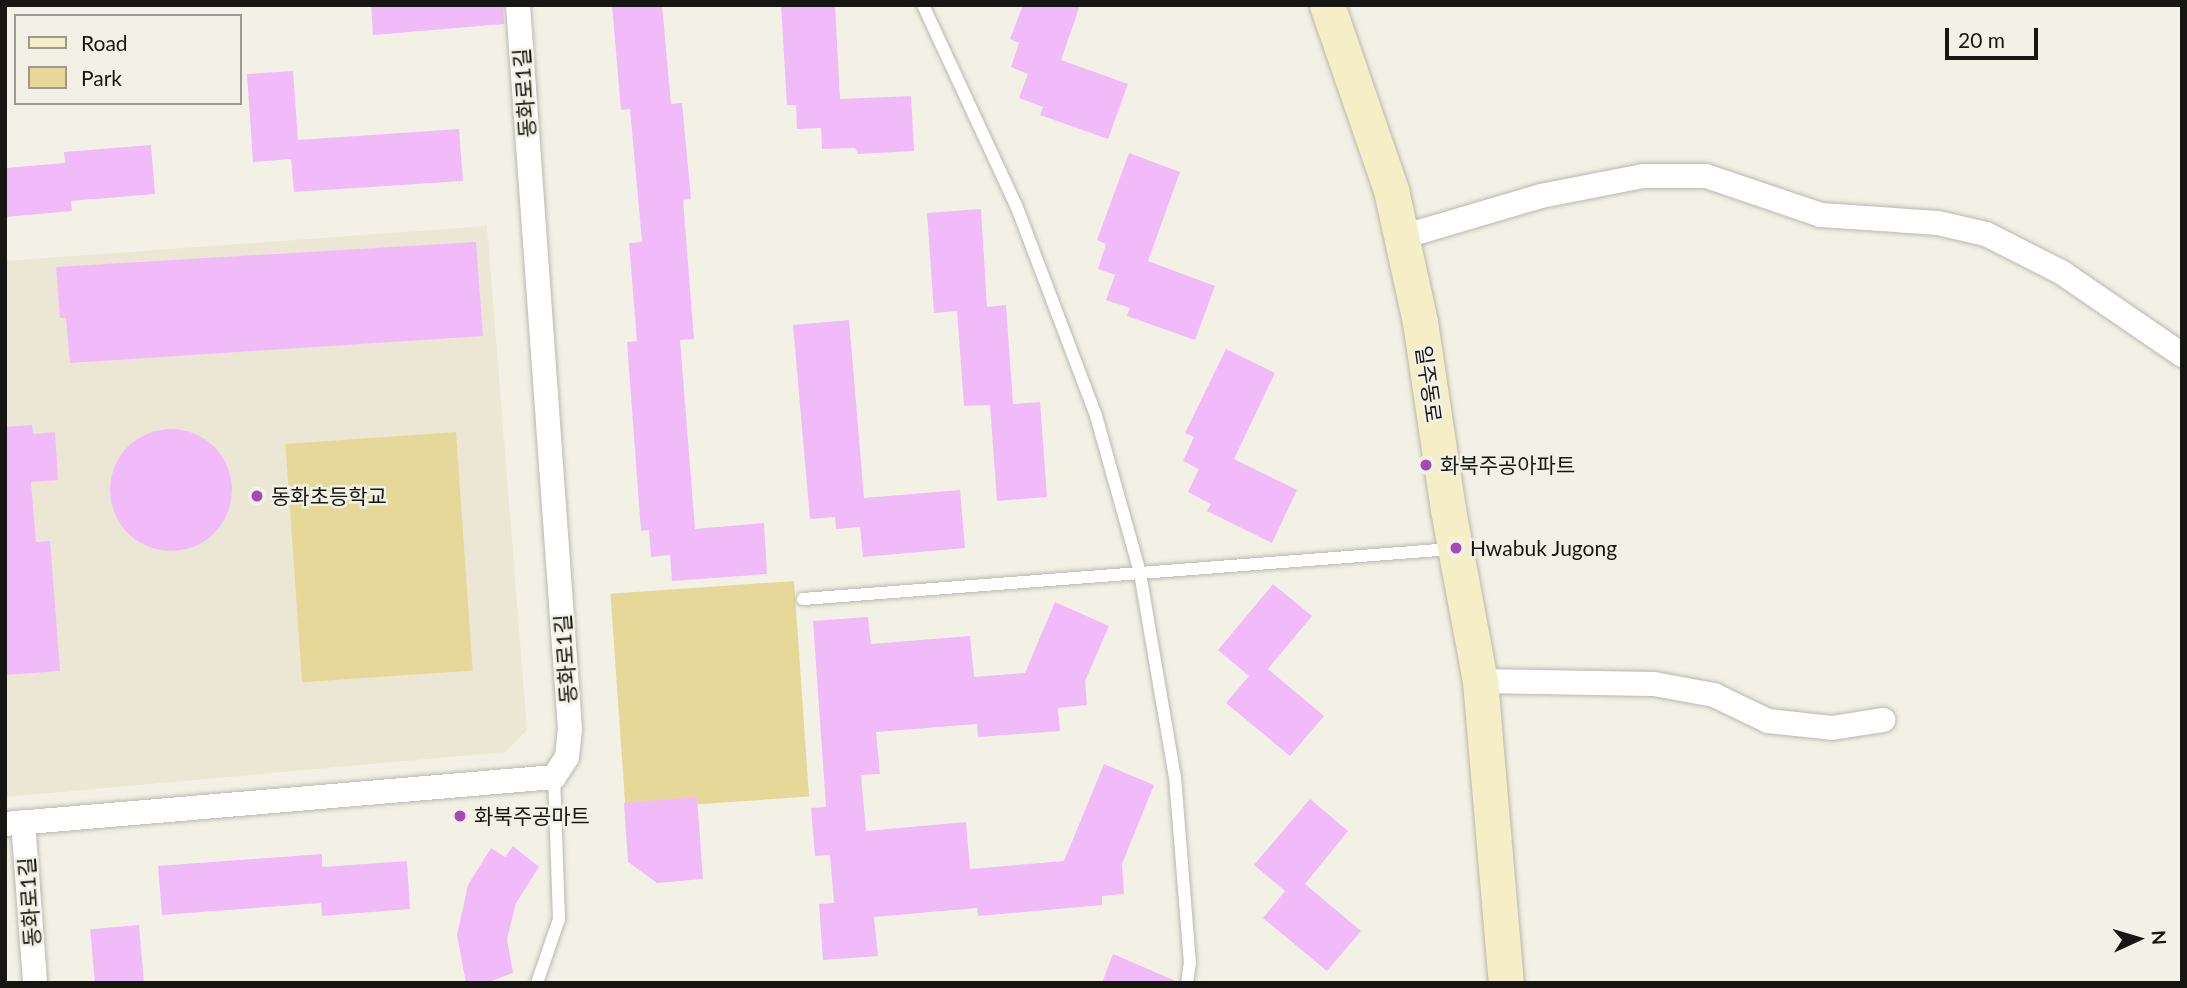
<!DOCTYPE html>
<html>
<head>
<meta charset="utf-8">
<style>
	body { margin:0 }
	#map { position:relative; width:2187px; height:988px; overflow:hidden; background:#f3f1e5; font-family:Lato,"Noto Sans KR",sans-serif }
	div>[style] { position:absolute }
	.built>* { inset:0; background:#ebe7d4 }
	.green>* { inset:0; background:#e6d899; transform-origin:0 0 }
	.building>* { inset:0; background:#f1bbfa; transform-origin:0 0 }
	.round { border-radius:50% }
	.roads { filter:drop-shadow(0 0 2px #bab8ac) drop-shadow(0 0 2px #bab8ac) }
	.lane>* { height:12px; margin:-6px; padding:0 6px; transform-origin:6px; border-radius:6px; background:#fff }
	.street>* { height:24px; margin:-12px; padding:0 12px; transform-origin:12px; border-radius:12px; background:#fff }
	.secondary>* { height:35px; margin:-17.5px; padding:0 17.5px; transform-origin:17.5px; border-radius:17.5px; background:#f6eec6 }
	.dots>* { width:19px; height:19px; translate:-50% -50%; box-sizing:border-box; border:4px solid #f3f1e5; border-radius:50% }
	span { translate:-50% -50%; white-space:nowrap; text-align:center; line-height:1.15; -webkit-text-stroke:5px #f3f1e5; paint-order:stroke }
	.street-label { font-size:21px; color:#161612 }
	.poi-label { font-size:21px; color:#161612 }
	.left { translate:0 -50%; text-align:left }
	.frame { position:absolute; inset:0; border:7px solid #161612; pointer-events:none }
	.legend { position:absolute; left:14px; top:14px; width:228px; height:91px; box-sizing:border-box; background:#f3f1e5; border:2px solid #9b9991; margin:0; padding:9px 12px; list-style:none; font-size:21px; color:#161612 }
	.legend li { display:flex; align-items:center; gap:14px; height:35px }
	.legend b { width:35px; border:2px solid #9b9991 }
	.north { position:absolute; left:2103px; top:904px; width:70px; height:70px; -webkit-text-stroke:5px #f3f1e5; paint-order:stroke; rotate:86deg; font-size:19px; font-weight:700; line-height:28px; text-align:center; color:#161612 }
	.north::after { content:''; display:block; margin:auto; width:24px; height:32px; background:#161612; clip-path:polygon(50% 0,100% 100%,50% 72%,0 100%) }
	.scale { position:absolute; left:1945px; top:28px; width:93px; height:32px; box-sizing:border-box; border:4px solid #161612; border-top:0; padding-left:9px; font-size:21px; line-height:24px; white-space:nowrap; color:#161612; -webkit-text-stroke:5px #f3f1e5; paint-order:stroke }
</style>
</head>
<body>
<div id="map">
	<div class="built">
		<div style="clip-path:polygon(487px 226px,527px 730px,505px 752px,5px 797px,5px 261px)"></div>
	</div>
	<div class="green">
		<div style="left:456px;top:432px;width:239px;height:171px;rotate:86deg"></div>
		<div style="left:794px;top:581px;width:216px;height:184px;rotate:86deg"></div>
	</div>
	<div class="building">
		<div style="clip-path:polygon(371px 5px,503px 5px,504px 24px,373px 35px)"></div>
		<div style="clip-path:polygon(612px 5px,662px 5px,671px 104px,682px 103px,691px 199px,683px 200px,694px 339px,680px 340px,695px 529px,764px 523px,767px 574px,672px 581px,670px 555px,651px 557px,649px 530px,641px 531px,627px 342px,637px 341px,629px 243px,642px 242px,630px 109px,621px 110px)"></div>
		<div style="clip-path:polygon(781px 5px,835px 5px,840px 99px,911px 96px,914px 151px,858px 154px,855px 148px,822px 149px,821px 128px,797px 129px,796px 105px,787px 105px)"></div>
		<div style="clip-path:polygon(1023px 5px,1080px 5px,1061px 60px,1128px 84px,1108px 139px,1040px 115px,1043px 107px,1019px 98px,1028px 74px,1011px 67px,1019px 43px,1010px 39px)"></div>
		<div style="clip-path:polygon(293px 71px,298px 140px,459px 129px,463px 181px,294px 192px,291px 159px,253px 162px,247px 74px)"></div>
		<div style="clip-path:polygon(151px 145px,155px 194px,71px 201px,72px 211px,5px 217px,5px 168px,65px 163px,64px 152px)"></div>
		<div style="clip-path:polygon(1129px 153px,1180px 172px,1148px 261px,1215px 286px,1195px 340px,1127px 316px,1130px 308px,1106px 300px,1115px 275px,1098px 269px,1106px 244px,1097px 240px)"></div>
		<div style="clip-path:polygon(981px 209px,987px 307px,1006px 305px,1013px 404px,1040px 402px,1047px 497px,997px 501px,990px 405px,964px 406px,957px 311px,934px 313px,927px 213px)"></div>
		<div style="clip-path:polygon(476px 242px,483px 336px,70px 363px,66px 318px,60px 318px,56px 267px)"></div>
		<div style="clip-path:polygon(849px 320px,864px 498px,960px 490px,965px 548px,863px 557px,860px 527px,836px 529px,835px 517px,810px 519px,793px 325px)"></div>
		<div style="clip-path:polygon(1226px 349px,1275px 373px,1234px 459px,1297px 490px,1272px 543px,1207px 511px,1211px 504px,1188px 492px,1199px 469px,1183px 461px,1194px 437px,1185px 433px)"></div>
		<div style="clip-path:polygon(32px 425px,33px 434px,55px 432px,58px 480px,31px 482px,36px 542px,50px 541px,60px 671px,5px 675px,5px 427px)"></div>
		<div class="round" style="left:110px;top:429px;width:122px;height:122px"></div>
		<div style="clip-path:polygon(1273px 584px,1312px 616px,1268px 669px,1324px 716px,1290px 756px,1226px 703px,1249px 676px,1218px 650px)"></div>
		<div style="clip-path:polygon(1055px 602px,1109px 626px,1085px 681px,1087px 705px,1058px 708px,1060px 731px,978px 737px,977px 724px,876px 732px,880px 774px,861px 775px,866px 831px,966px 822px,970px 869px,1064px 861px,1104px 764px,1154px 785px,1122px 864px,1124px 894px,1102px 896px,1102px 905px,978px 916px,977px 908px,874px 917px,878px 956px,823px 960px,819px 904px,834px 903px,830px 855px,815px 856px,811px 808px,826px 807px,813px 621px,868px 617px,871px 644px,970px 636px,974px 677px,1025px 673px)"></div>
		<div style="clip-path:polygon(697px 797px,703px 879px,657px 883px,628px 862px,624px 803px)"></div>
		<div style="clip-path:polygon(1310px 799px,1348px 831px,1305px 884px,1361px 931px,1327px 971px,1263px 918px,1285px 891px,1254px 865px)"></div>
		<div style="clip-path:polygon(513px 846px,539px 867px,516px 903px,507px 939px,513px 973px,486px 983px,466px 983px,457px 935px,468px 885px,491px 848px,505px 857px)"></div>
		<div style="clip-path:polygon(322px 854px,322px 867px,407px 861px,410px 909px,322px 916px,321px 903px,162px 915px,158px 866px)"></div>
		<div style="left:139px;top:925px;width:58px;height:49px;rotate:85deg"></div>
		<div style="clip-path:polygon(1113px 954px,1178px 982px,1178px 983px,1102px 983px)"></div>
	</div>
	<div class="roads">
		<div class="lane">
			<div style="left:923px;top:5px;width:221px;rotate:65.1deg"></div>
			<div style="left:1016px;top:205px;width:226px;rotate:69.2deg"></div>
			<div style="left:1096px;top:416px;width:163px;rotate:74.3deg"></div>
			<div style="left:1140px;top:573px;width:207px;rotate:80.3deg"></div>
			<div style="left:1175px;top:777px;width:186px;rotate:85.4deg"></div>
			<div style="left:1190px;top:962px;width:21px;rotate:98deg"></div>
			<div style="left:803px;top:599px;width:650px;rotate:-4.41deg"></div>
			<div style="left:537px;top:983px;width:68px;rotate:-71deg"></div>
			<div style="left:559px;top:919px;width:142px;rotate:-92deg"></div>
		</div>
		<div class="street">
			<div style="left:1402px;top:237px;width:145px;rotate:-16.4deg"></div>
			<div style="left:1541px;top:196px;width:104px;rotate:-11.1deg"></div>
			<div style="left:1643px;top:176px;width:63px"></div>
			<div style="left:1706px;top:176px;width:121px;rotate:18.7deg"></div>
			<div style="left:1821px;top:215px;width:117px;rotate:3.9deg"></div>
			<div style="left:1938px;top:223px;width:49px;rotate:12.9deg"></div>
			<div style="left:1986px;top:234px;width:84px;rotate:26.9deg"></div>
			<div style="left:2061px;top:272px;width:147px;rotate:34.4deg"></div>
			<div style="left:1480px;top:681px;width:174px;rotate:1deg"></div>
			<div style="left:1654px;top:684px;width:61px;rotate:10.4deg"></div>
			<div style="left:1714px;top:695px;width:60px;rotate:25.7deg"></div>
			<div style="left:1768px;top:721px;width:64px;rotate:6.2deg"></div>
			<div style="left:1832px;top:728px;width:52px;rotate:-8.9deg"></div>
			<div style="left:23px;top:822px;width:161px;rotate:85.7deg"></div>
			<div style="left:5px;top:824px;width:551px;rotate:-4.89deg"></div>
			<div style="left:554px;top:777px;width:24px;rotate:-57deg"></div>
			<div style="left:567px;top:757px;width:28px;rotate:-84deg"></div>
			<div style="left:570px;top:729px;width:726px;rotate:-94.11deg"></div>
		</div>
		<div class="secondary">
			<div style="left:1327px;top:5px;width:196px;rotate:70.9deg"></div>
			<div style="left:1391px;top:190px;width:135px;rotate:77.6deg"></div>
			<div style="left:1420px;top:322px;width:190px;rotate:81.5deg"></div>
			<div style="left:1448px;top:510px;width:174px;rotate:79.4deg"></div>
			<div style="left:1480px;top:681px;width:303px;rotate:85.1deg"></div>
		</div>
	</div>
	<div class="dots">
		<div style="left:1426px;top:465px;background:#a54ab4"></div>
		<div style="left:257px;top:496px;background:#a54ab4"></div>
		<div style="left:1456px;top:548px;background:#a54ab4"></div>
		<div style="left:460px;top:816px;background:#a54ab4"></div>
	</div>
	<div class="street-label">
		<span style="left:524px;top:93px;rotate:-94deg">동화로1길</span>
		<span style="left:1429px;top:384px;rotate:82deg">일주동로</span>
		<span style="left:565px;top:659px;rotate:-94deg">동화로1길</span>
		<span style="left:29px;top:902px;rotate:-94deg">동화로1길</span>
	</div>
	<div class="poi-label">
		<span class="left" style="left:1440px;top:465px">화북주공아파트</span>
		<span class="left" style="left:271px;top:496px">동화초등학교</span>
		<span class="left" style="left:1470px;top:548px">Hwabuk Jugong</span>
		<span class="left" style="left:474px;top:816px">화북주공마트</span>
	</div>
	<div class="frame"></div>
	<ul class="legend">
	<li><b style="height:9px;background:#f6eec6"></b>Road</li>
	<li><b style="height:19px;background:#e6d899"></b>Park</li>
	</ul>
	<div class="north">N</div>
	<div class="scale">20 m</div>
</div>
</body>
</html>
